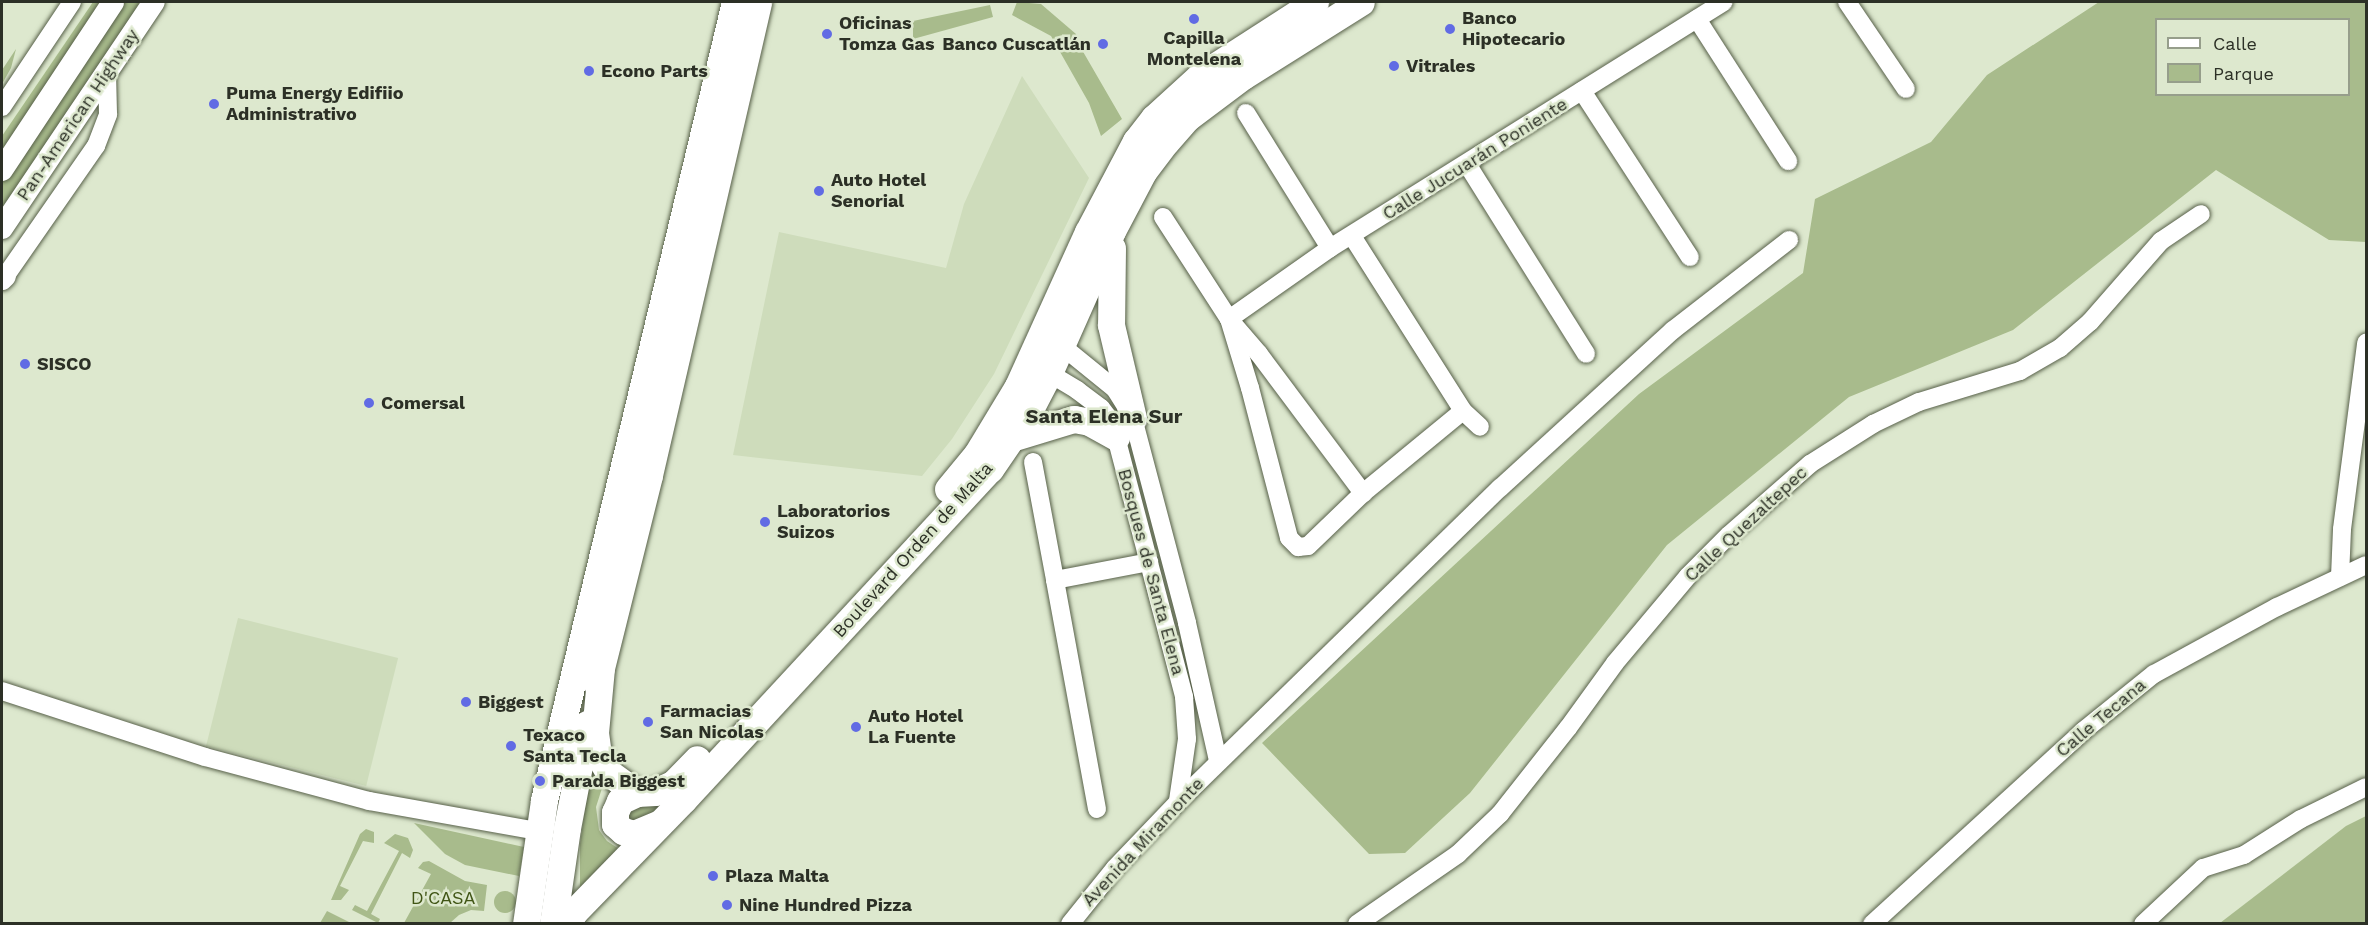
<!DOCTYPE html>
<html>
<head>
<meta charset="utf-8">
<style>
	body { margin:0 }
	#map { position:relative; width:2368px; height:925px; overflow:hidden; background:#dde8ce; font-family:"Work Sans",sans-serif }
	div>[style] { position:absolute }
	.built>* { inset:0; background:#cedcbb; transform-origin:0 0 }
	.green>* { inset:0; background:#a8bb8c }
	.round { border-radius:50% }
	.roads { filter:drop-shadow(0 0 2px #576049) drop-shadow(0 0 2px #576049) }
	.minor>* { height:18px; margin:-9px; padding:0 9px; transform-origin:9px; border-radius:9px; background:#fff }
	.major>* { height:22px; margin:-11px; padding:0 11px; transform-origin:11px; border-radius:11px; background:#fff }
	.highway>* { height:27px; margin:-13.5px; padding:0 13.5px; transform-origin:13.5px; border-radius:13.5px; background:#fff }
	.dots>* { width:16px; height:16px; translate:-50% -50%; box-sizing:border-box; border:3px solid #dde8ce; border-radius:50% }
	span { translate:-50% -50%; white-space:nowrap; text-align:center; line-height:1.15; -webkit-text-stroke:5px #dde8ce; paint-order:stroke }
	.poi-label { font-size:18px; color:#2c3026; font-weight:700 }
	.left { translate:0 -50%; text-align:left }
	.right { translate:-100% -50%; text-align:right }
	.street-label { font-size:18px; color:#2c3026 }
	.park-label { font-size:18px; color:#405515 }
	.neighbourhood-label { font-size:20px; color:#2c3026; font-weight:700 }
	.frame { position:absolute; inset:0; border:3px solid #2c3026; pointer-events:none }
	.legend { position:absolute; left:2155px; top:18px; width:195px; height:78px; box-sizing:border-box; background:#dde8ce; border:2px solid #969e8b; margin:0; padding:8px 10px; list-style:none; font-size:18px; color:#2c3026 }
	.legend li { display:flex; align-items:center; gap:12px; height:30px }
	.legend b { width:30px; border:2px solid #969e8b }
</style>
</head>
<body>
<div id="map">
	<div class="built">
		<div style="clip-path:polygon(1022px 76px,1089px 178px,994px 374px,952px 439px,922px 476px,733px 455px,779px 232px,946px 268px,964px 204px)"></div>
		<div style="left:238px;top:618px;width:165px;height:132px;rotate:14deg"></div>
	</div>
	<div class="green">
		<div style="clip-path:polygon(93px 2px,101px 2px,2px 150px,2px 136px)"></div>
		<div style="clip-path:polygon(124px 2px,141px 2px,2px 209px,2px 183px)"></div>
		<div style="clip-path:polygon(1017px 2px,1041px 4px,1076px 34px,1078px 43px,1122px 119px,1101px 136px,1089px 103px,1051px 36px,1012px 15px)"></div>
		<div style="clip-path:polygon(evenodd,2099px 2px,2366px 2px,2366px 242px,2329px 240px,2216px 170px,2013px 330px,1849px 397px,1667px 545px,1470px 793px,1405px 853px,1369px 854px,1262px 743px,1639px 394px,1803px 273px,1815px 199px,1931px 142px,1987px 75px,2099px 2px,2156px 20px,2348px 20px,2348px 94px,2156px 94px,2156px 20px)"></div>
		<div style="clip-path:polygon(990px 5px,993px 17px,913px 39px,913px 21px)"></div>
		<div style="clip-path:polygon(16px 49px,11px 68px,2px 84px,2px 70px)"></div>
		<div style="clip-path:polygon(591px 764px,604px 782px,596px 807px,599px 830px,607px 841px,622px 851px,580px 888px,580px 844px)"></div>
		<div style="clip-path:polygon(673px 796px,640px 823px,629px 823px,626px 813px,629px 807px)"></div>
		<div style="clip-path:polygon(2366px 816px,2366px 923px,2220px 923px,2346px 826px)"></div>
		<div style="clip-path:polygon(414px 823px,524px 847px,519px 876px,465px 865px,445px 854px)"></div>
		<div style="clip-path:polygon(366px 829px,374px 832px,374px 843px,363px 841px,340px 886px,349px 890px,341px 900px,331px 900px,360px 834px)"></div>
		<div style="clip-path:polygon(395px 834px,408px 838px,413px 850px,410px 858px,402px 853px,371px 914px,380px 919px,378px 923px,352px 910px,355px 905px,367px 911px,399px 851px,384px 843px)"></div>
		<div style="clip-path:polygon(429px 861px,465px 881px,487px 885px,484px 911px,471px 910px,459px 915px,450px 923px,404px 923px,431px 874px,418px 868px,423px 862px)"></div>
		<div class="round" style="left:494px;top:891px;width:22px;height:22px"></div>
		<div style="clip-path:polygon(327px 911px,351px 923px,320px 923px)"></div>
	</div>
	<div class="roads">
		<div class="minor">
			<div style="left:1847px;top:2px;width:105px;rotate:55.9deg"></div>
			<div style="left:1697px;top:19px;width:169px;rotate:57.3deg"></div>
			<div style="left:1582px;top:91px;width:198px;rotate:57deg"></div>
			<div style="left:2px;top:107px;width:126px;rotate:-56.3deg"></div>
			<div style="left:1246px;top:113px;width:159px;rotate:58.1deg"></div>
			<div style="left:1467px;top:164px;width:224px;rotate:57.9deg"></div>
			<div style="left:1163px;top:217px;width:121px;rotate:57.1deg"></div>
			<div style="left:1229px;top:319px;width:46px;rotate:49.4deg"></div>
			<div style="left:1259px;top:354px;width:174px;rotate:53.2deg"></div>
			<div style="left:1352px;top:236px;width:207px;rotate:57.6deg"></div>
			<div style="left:1463px;top:411px;width:23px;rotate:43deg"></div>
			<div style="left:2px;top:281px;width:165px;rotate:-55.2deg"></div>
			<div style="left:96px;top:146px;width:34px;rotate:-69deg"></div>
			<div style="left:108px;top:114px;width:40px;rotate:-91.4deg"></div>
			<div style="left:1229px;top:319px;width:123px;rotate:-35.1deg"></div>
			<div style="left:1330px;top:248px;width:464px;rotate:-32deg"></div>
			<div style="left:1229px;top:319px;width:72px;rotate:73.1deg"></div>
			<div style="left:1250px;top:388px;width:155px;rotate:75.4deg"></div>
			<div style="left:1289px;top:538px;width:13px;rotate:45deg"></div>
			<div style="left:1298px;top:547px;width:10px;rotate:-6deg"></div>
			<div style="left:1308px;top:546px;width:76px;rotate:-43.9deg"></div>
			<div style="left:1363px;top:493px;width:129px;rotate:-39.4deg"></div>
			<div style="left:1062px;top:346px;width:68px;rotate:39.1deg"></div>
			<div style="left:1115px;top:389px;width:34px;rotate:58deg"></div>
			<div style="left:1133px;top:418px;width:212px;rotate:75.2deg"></div>
			<div style="left:1187px;top:623px;width:141px;rotate:77.3deg"></div>
			<div style="left:1049px;top:373px;width:33px;rotate:31deg"></div>
			<div style="left:1077px;top:390px;width:30px;rotate:37deg"></div>
			<div style="left:1101px;top:408px;width:10px;rotate:53deg"></div>
			<div style="left:1107px;top:416px;width:23px;rotate:67deg"></div>
			<div style="left:1116px;top:437px;width:269px;rotate:75.3deg"></div>
			<div style="left:1184px;top:697px;width:42px;rotate:85.9deg"></div>
			<div style="left:1187px;top:739px;width:63px;rotate:98.3deg"></div>
			<div style="left:1033px;top:462px;width:120px;rotate:79.4deg"></div>
			<div style="left:2340px;top:577px;width:48px;rotate:-87.6deg"></div>
			<div style="left:2342px;top:529px;width:188px;rotate:-82.6deg"></div>
			<div style="left:2px;top:691px;width:213px;rotate:18deg"></div>
			<div style="left:205px;top:757px;width:170px;rotate:15deg"></div>
			<div style="left:369px;top:801px;width:172px;rotate:10.1deg"></div>
			<div style="left:1097px;top:809px;width:233px;rotate:-100.4deg"></div>
			<div style="left:1055px;top:580px;width:96px;rotate:-10.8deg"></div>
			<div style="left:1070px;top:924px;width:72px;rotate:-51.2deg"></div>
			<div style="left:1115px;top:868px;width:91px;rotate:-46.3deg"></div>
			<div style="left:1178px;top:802px;width:450px;rotate:-44.3deg"></div>
			<div style="left:1500px;top:488px;width:234px;rotate:-42.4deg"></div>
			<div style="left:1673px;top:330px;width:147px;rotate:-37.8deg"></div>
			<div style="left:1357px;top:924px;width:123px;rotate:-34.7deg"></div>
			<div style="left:1458px;top:854px;width:58px;rotate:-43.6deg"></div>
			<div style="left:1500px;top:814px;width:110px;rotate:-51.7deg"></div>
			<div style="left:1568px;top:728px;width:80px;rotate:-54.1deg"></div>
			<div style="left:1615px;top:663px;width:114px;rotate:-50deg"></div>
			<div style="left:1688px;top:576px;width:58px;rotate:-45deg"></div>
			<div style="left:1729px;top:535px;width:108px;rotate:-41.2deg"></div>
			<div style="left:1810px;top:464px;width:75px;rotate:-32.4deg"></div>
			<div style="left:1873px;top:424px;width:51px;rotate:-25.6deg"></div>
			<div style="left:1919px;top:402px;width:106px;rotate:-17.1deg"></div>
			<div style="left:2020px;top:371px;width:46px;rotate:-29.9deg"></div>
			<div style="left:2060px;top:348px;width:40px;rotate:-41deg"></div>
			<div style="left:2090px;top:322px;width:108px;rotate:-48.8deg"></div>
			<div style="left:2161px;top:241px;width:48px;rotate:-34deg"></div>
			<div style="left:1872px;top:924px;width:286px;rotate:-42.4deg"></div>
			<div style="left:2083px;top:731px;width:91px;rotate:-38.8deg"></div>
			<div style="left:2154px;top:674px;width:140px;rotate:-28.6deg"></div>
			<div style="left:2277px;top:607px;width:98px;rotate:-25.3deg"></div>
			<div style="left:2143px;top:924px;width:82px;rotate:-43deg"></div>
			<div style="left:2203px;top:868px;width:43px;rotate:-17.6deg"></div>
			<div style="left:2244px;top:855px;width:67px;rotate:-32.3deg"></div>
			<div style="left:2301px;top:819px;width:72px;rotate:-26.2deg"></div>
		</div>
		<div class="major">
			<div style="left:2px;top:170px;width:201px;rotate:-56.5deg"></div>
			<div style="left:2px;top:228px;width:272px;rotate:-56.1deg"></div>
			<div style="left:2px;top:279px;width:4px;rotate:-45deg"></div>
		</div>
		<div class="highway">
			<div style="left:1112px;top:248px;width:77px;rotate:90.7deg"></div>
			<div style="left:1111px;top:325px;width:96px;rotate:76.7deg"></div>
			<div style="left:1011px;top:438px;width:66px;rotate:-16.8deg"></div>
			<div style="left:1074px;top:419px;width:15px;rotate:11deg"></div>
			<div style="left:1089px;top:422px;width:31px;rotate:29deg"></div>
			<div style="left:948px;top:489px;width:45px;rotate:-50.4deg"></div>
			<div style="left:977px;top:454px;width:79px;rotate:-58.9deg"></div>
			<div style="left:1018px;top:386px;width:169px;rotate:-65.6deg"></div>
			<div style="left:1088px;top:232px;width:103px;rotate:-62.2deg"></div>
			<div style="left:1136px;top:141px;width:29px;rotate:-52deg"></div>
			<div style="left:1154px;top:118px;width:62px;rotate:-42.4deg"></div>
			<div style="left:1200px;top:76px;width:137px;rotate:-32.8deg"></div>
			<div style="left:601px;top:668px;width:65px;rotate:95.3deg"></div>
			<div style="left:595px;top:733px;width:21px;rotate:82deg"></div>
			<div style="left:598px;top:754px;width:22px;rotate:60deg"></div>
			<div style="left:609px;top:773px;width:34px;rotate:36deg"></div>
			<div style="left:637px;top:793px;width:18px;rotate:-3deg"></div>
			<div style="left:655px;top:792px;width:21px;rotate:-25deg"></div>
			<div style="left:674px;top:783px;width:33px;rotate:-46deg"></div>
			<div style="left:597px;top:684px;width:215px;rotate:-76deg"></div>
			<div style="left:649px;top:475px;width:485px;rotate:-77deg"></div>
			<div style="left:637px;top:793px;width:19px;rotate:155deg"></div>
			<div style="left:620px;top:801px;width:12px;rotate:114deg"></div>
			<div style="left:615px;top:812px;width:12px;rotate:90deg"></div>
			<div style="left:615px;top:824px;width:11px;rotate:41deg"></div>
			<div style="left:623px;top:831px;width:11px;rotate:15deg"></div>
			<div style="left:634px;top:834px;width:26px;rotate:-23deg"></div>
			<div style="left:526px;top:924px;width:125px;rotate:-81.7deg"></div>
			<div style="left:544px;top:800px;width:821px;rotate:-76.54deg"></div>
			<div style="left:553px;top:924px;width:97px;rotate:-81.7deg"></div>
			<div style="left:567px;top:828px;width:106px;rotate:-79.1deg"></div>
			<div style="left:567px;top:924px;width:14px;rotate:-60deg"></div>
			<div style="left:574px;top:912px;width:158px;rotate:-45.8deg"></div>
			<div style="left:684px;top:799px;width:450px;rotate:-47.2deg"></div>
			<div style="left:990px;top:469px;width:65px;rotate:-55.6deg"></div>
			<div style="left:1027px;top:415px;width:47px;rotate:-62.4deg"></div>
			<div style="left:1049px;top:373px;width:155px;rotate:-66.1deg"></div>
			<div style="left:1112px;top:231px;width:67px;rotate:-62.3deg"></div>
			<div style="left:1143px;top:172px;width:38px;rotate:-53deg"></div>
			<div style="left:1166px;top:142px;width:32px;rotate:-49deg"></div>
			<div style="left:1187px;top:118px;width:70px;rotate:-36.9deg"></div>
			<div style="left:1243px;top:76px;width:139px;rotate:-32.1deg"></div>
		</div>
	</div>
	<div class="dots">
		<div style="left:1194px;top:19px;background:#616be4"></div>
		<div style="left:1450px;top:29px;background:#616be4"></div>
		<div style="left:827px;top:34px;background:#616be4"></div>
		<div style="left:1103px;top:44px;background:#616be4"></div>
		<div style="left:1394px;top:66px;background:#616be4"></div>
		<div style="left:589px;top:71px;background:#616be4"></div>
		<div style="left:214px;top:104px;background:#616be4"></div>
		<div style="left:819px;top:191px;background:#616be4"></div>
		<div style="left:25px;top:364px;background:#616be4"></div>
		<div style="left:369px;top:403px;background:#616be4"></div>
		<div style="left:765px;top:522px;background:#616be4"></div>
		<div style="left:466px;top:702px;background:#616be4"></div>
		<div style="left:648px;top:722px;background:#616be4"></div>
		<div style="left:856px;top:727px;background:#616be4"></div>
		<div style="left:511px;top:746px;background:#616be4"></div>
		<div style="left:540px;top:781px;background:#616be4"></div>
		<div style="left:713px;top:876px;background:#616be4"></div>
		<div style="left:727px;top:905px;background:#616be4"></div>
	</div>
	<div class="poi-label">
		<span class="left" style="left:1462px;top:29px">Banco<br>Hipotecario</span>
		<span class="left" style="left:839px;top:34px">Oficinas<br>Tomza Gas</span>
		<span style="left:1194px;top:49px">Capilla<br>Montelena</span>
		<span class="right" style="left:1091px;top:44px">Banco Cuscatlán</span>
		<span class="left" style="left:1406px;top:66px">Vitrales</span>
		<span class="left" style="left:601px;top:71px">Econo Parts</span>
		<span class="left" style="left:226px;top:104px">Puma Energy Edifiio<br>Administrativo</span>
		<span class="left" style="left:831px;top:191px">Auto Hotel<br>Senorial</span>
		<span class="left" style="left:37px;top:364px">SISCO</span>
		<span class="left" style="left:381px;top:403px">Comersal</span>
		<span class="left" style="left:777px;top:522px">Laboratorios<br>Suizos</span>
		<span class="left" style="left:478px;top:702px">Biggest</span>
		<span class="left" style="left:660px;top:722px">Farmacias<br>San Nicolas</span>
		<span class="left" style="left:868px;top:727px">Auto Hotel<br>La Fuente</span>
		<span class="left" style="left:523px;top:746px">Texaco<br>Santa Tecla</span>
		<span class="left" style="left:552px;top:781px">Parada Biggest</span>
		<span class="left" style="left:725px;top:876px">Plaza Malta</span>
		<span class="left" style="left:739px;top:905px">Nine Hundred Pizza</span>
	</div>
	<div class="street-label">
		<span style="left:78px;top:115px;rotate:-56deg">Pan-American Highway</span>
		<span style="left:1475px;top:159px;rotate:-32deg">Calle Jucuarán Poniente</span>
		<span style="left:1746px;top:524px;rotate:-43deg">Calle Quezaltepec</span>
		<span style="left:913px;top:550px;rotate:-48deg">Boulevard Orden de Malta</span>
		<span style="left:1151px;top:572px;rotate:75deg">Bosques de Santa Elena</span>
		<span style="left:2101px;top:718px;rotate:-40deg">Calle Tecana</span>
		<span style="left:1143px;top:842px;rotate:-47deg">Avenida Miramonte</span>
	</div>
	<div class="park-label">
		<span style="left:443px;top:898px">D'CASA</span>
	</div>
	<div class="neighbourhood-label">
		<span style="left:1104px;top:416px">Santa Elena Sur</span>
	</div>
	<div class="frame"></div>
	<ul class="legend">
	<li><b style="height:8px;background:#fff"></b>Calle</li>
	<li><b style="height:16px;background:#a8bb8c"></b>Parque</li>
	</ul>
</div>
</body>
</html>
